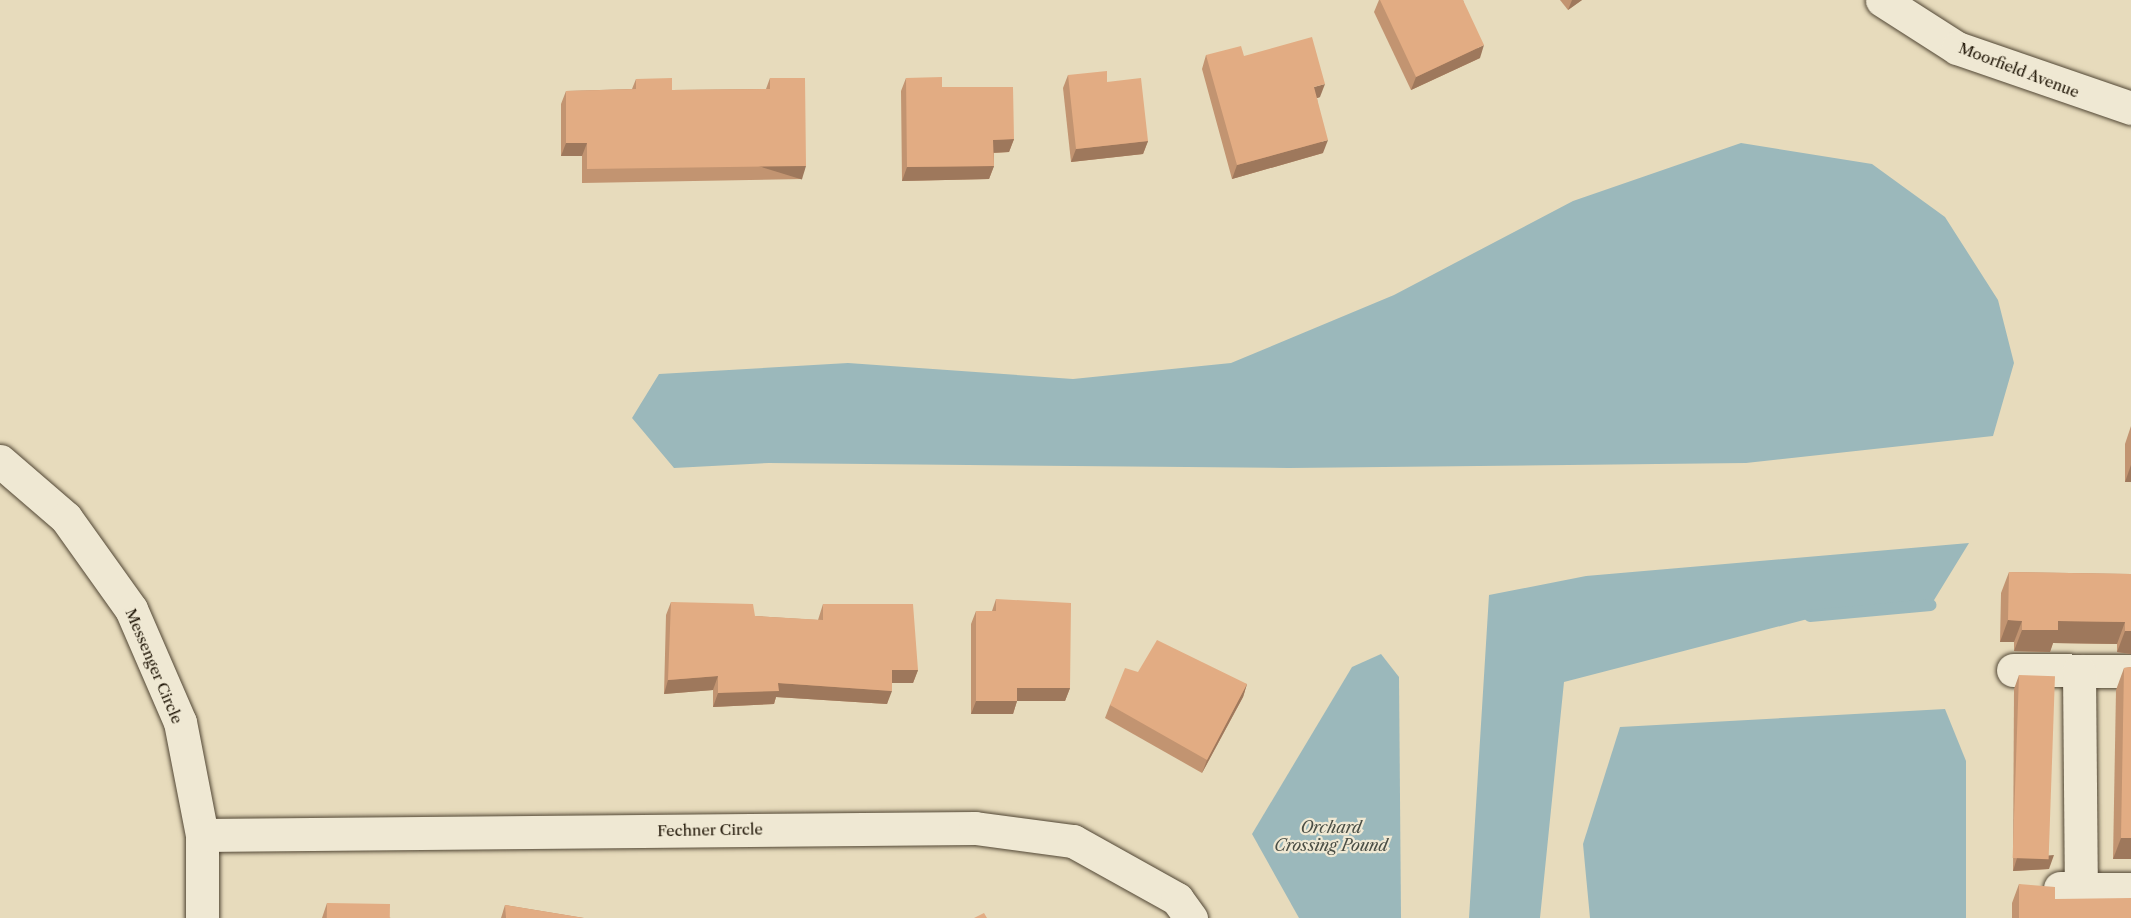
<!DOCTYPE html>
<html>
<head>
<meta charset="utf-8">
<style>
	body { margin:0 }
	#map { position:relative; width:2131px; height:918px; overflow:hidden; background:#e7dbbc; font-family:"Libre Caslon Text",serif }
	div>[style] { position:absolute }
	.water>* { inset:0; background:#9bb8bb }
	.stream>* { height:12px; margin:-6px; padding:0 6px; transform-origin:6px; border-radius:6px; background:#9bb8bb }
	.roads { filter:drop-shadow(0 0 2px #514634) drop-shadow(0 0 2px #514634) }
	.minor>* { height:33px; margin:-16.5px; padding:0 16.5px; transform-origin:16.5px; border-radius:16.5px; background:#efe8d3 }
	.wall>* { inset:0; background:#c29471 }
	.shaded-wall>* { inset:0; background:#9e785c; transform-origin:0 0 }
	.building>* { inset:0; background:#e2ac83; transform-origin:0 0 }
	span { translate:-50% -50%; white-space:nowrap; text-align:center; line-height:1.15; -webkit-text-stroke:4.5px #efe8d3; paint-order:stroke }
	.street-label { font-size:15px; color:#1f1506 }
	.water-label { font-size:16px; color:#4a4e45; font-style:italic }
</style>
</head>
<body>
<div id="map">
	<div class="water">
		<div style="clip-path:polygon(1741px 143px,1872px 164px,1945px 217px,1998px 300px,2014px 363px,1993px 436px,1746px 463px,1289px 468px,769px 463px,674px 468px,632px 418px,659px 374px,848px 363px,1073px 379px,1231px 363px,1394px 295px,1573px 201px)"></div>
		<div style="clip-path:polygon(1969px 543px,1931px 605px,1823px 615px,1564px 682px,1540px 918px,1469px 918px,1489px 595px,1586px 576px)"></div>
		<div style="clip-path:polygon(1381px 654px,1399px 677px,1401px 918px,1299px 918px,1252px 834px,1352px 667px)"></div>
		<div style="clip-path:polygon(1945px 709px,1966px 761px,1966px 918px,1590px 918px,1583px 844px,1620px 727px)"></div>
	</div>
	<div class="stream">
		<div style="left:1810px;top:616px;width:121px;rotate:-5.2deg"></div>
	</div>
	<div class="roads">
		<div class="minor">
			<div style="left:1882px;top:0;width:89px;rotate:32.6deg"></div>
			<div style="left:1957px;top:48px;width:184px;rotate:19deg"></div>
			<div style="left:0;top:461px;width:87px;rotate:40.8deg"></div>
			<div style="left:66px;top:518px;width:112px;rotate:54.5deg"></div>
			<div style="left:131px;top:609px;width:123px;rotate:66.6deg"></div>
			<div style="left:180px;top:722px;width:115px;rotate:79deg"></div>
			<div style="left:202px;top:835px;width:83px;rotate:90deg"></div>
			<div style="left:2013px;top:670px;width:118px;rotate:0.5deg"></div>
			<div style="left:2079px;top:671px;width:218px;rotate:89.5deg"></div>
			<div style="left:202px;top:835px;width:773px;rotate:-0.52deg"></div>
			<div style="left:975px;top:828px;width:99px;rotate:7.6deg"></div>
			<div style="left:1073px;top:841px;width:119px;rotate:29.1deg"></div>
			<div style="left:1177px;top:899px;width:24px;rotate:54deg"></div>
			<div style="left:2060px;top:888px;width:71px;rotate:0.8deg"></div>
		</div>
	</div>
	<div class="wall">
		<div style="clip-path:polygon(1379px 0,1463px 0,1480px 58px,1411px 90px,1374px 12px)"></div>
		<div style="clip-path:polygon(1560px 0,1582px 0,1568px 10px)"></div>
		<div style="clip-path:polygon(1206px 55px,1244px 56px,1320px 97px,1317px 98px,1323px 153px,1232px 179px,1202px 69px)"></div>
		<div style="clip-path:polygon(1068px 75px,1148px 141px,1143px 154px,1071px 162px,1063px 88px)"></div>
		<div style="clip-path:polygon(770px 78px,802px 179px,582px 183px,582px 156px,561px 156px,561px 104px,566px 91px,632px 89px,636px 79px,672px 90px,766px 89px)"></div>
		<div style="clip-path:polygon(906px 78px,942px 87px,1014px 139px,1009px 152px,994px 153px,994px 166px,989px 179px,902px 181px,901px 91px)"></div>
		<div style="clip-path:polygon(2131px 426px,2131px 482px,2125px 482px,2125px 444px)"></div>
		<div style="clip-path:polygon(2009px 572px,2131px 574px,2131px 654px,2117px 652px,2117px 644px,2053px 643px,2050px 652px,2014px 651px,2014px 642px,2000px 642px,2001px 593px)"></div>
		<div style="clip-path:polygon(996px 599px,1070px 688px,1065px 701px,1017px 701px,1013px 714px,971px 714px,971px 624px,976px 611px,992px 611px)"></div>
		<div style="clip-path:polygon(671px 602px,755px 616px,818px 620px,823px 604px,918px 670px,913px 683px,892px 683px,887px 704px,776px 697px,774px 704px,713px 707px,713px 690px,664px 694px,666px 615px)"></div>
		<div style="clip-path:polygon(2131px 667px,2131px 859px,2113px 859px,2116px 690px,2124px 668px)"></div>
		<div style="clip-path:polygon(1138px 672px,1247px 684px,1243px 697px,1202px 773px,1105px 718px,1110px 705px)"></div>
		<div style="clip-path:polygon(2019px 675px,2049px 869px,2013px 871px,2014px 689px)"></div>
		<div style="clip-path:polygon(2019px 884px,2055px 899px,2131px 918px,2012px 918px,2012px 903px)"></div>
		<div style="clip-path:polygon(327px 903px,391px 918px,322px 918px)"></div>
		<div style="clip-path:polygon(505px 905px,584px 918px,501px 918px)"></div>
	</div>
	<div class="shaded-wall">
		<div style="clip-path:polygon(1572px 0,1582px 0,1568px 10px)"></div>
		<div style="clip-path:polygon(1484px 45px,1480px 58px,1411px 90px,1416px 77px)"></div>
		<div style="clip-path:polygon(1325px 84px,1320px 97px,1309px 101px,1314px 87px)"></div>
		<div style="clip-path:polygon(1014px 139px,1009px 152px,989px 153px,993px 140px)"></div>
		<div style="clip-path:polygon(1328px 140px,1323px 153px,1232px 179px,1237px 165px)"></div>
		<div style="clip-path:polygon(1148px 141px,1143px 154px,1071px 162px,1076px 149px)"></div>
		<div style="clip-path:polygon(566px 143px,587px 143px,582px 156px,561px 156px)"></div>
		<div style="left:806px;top:166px;width:14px;height:219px;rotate:107deg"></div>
		<div style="clip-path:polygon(994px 166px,989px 179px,902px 181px,907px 167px)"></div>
		<div style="clip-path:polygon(2131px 465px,2131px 482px,2125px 482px)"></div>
		<div style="clip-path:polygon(2008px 620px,2022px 621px,2014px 642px,2000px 642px)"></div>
		<div style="clip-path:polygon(2058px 621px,2125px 622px,2117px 644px,2053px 643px,2050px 652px,2014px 651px,2022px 630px)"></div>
		<div style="clip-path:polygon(2125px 631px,2131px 631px,2131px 654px,2117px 652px)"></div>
		<div style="clip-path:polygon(892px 670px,918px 670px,913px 683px,887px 683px)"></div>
		<div style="clip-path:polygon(718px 676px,713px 690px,664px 694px,668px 680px)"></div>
		<div style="clip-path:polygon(778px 683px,892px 691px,887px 704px,776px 697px,774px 704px,713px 707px,718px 693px)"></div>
		<div style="clip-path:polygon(1247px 684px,1243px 697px,1202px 773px,1207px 760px)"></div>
		<div style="clip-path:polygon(1017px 688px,1070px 688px,1065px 701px,1017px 701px,1013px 714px,971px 714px,976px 701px)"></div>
		<div style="clip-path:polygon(2121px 838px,2131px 838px,2131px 859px,2113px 859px)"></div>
		<div style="clip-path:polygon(2054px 855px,2049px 869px,2013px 871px,2017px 858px)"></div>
	</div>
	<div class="building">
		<div style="clip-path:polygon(1380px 0,1463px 0,1484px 45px,1416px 77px)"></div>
		<div style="clip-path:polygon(1312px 37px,1325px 84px,1314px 87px,1328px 140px,1237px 165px,1206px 55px,1241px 46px,1244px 56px)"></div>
		<div style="clip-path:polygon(1107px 71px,1107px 82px,1141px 78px,1148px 141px,1076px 149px,1068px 75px)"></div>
		<div style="clip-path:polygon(942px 77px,942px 87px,1013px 87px,1014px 139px,993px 140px,994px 166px,907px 167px,906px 78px)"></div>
		<div style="clip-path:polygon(672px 78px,672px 90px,770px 89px,770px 78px,805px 78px,806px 166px,587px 169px,587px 143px,566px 143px,566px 91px,636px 89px,636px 79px)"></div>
		<div style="clip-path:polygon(2009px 572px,2131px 574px,2131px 631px,2125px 631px,2125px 622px,2058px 621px,2058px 630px,2022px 630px,2022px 621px,2008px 620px)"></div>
		<div style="clip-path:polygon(996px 599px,1071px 603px,1070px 688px,1017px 688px,1017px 701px,976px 701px,976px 611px,996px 611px)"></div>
		<div style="clip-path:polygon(671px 602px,753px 604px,755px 616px,823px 620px,823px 604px,913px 604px,918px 670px,892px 670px,892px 691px,778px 683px,779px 691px,718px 693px,718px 676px,668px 680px)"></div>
		<div style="clip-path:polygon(1157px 640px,1247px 684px,1207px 760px,1110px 705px,1125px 668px,1138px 672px)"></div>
		<div style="clip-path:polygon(2131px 667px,2131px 838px,2121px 838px,2124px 668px)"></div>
		<div style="left:2019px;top:675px;width:36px;height:183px;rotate:2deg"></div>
		<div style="clip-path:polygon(2019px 884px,2055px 887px,2055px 899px,2131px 898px,2131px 918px,2019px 918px)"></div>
		<div style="left:327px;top:903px;width:63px;height:15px;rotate:1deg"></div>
		<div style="clip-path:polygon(505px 905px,584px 918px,506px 918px)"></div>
		<div style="clip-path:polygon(984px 913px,987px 918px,974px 918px)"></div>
	</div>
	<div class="street-label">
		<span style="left:2019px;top:70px;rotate:21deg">Moorfield Avenue</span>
		<span style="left:154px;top:666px;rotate:67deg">Messenger Circle</span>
		<span style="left:710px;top:830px;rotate:-1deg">Fechner Circle</span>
	</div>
	<div class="water-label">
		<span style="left:1331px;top:836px">Orchard<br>Crossing Pound</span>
	</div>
</div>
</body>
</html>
